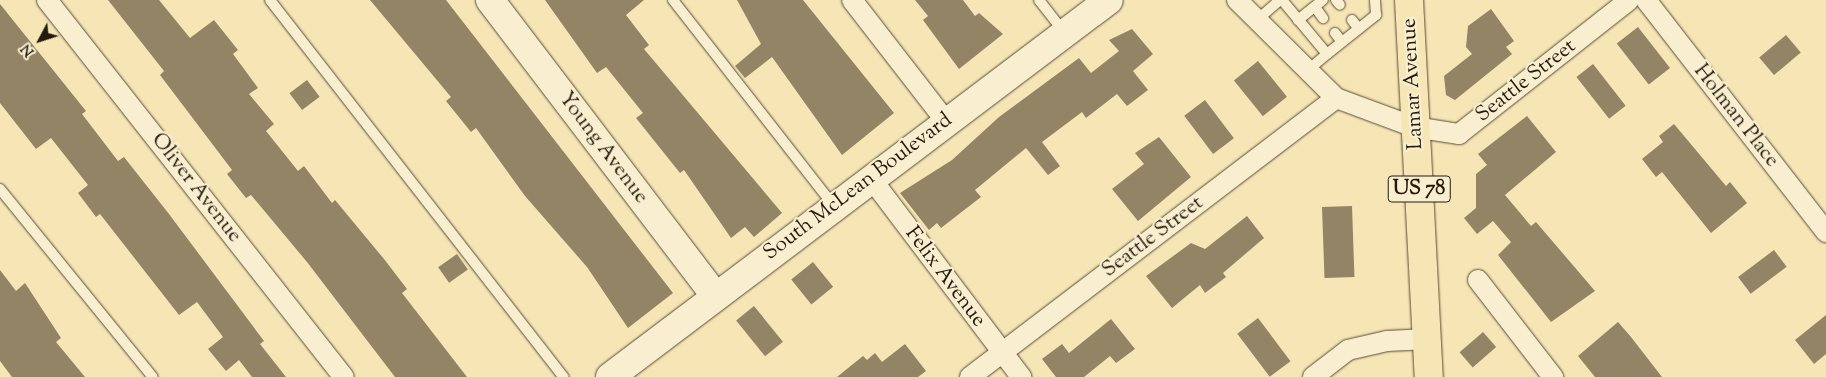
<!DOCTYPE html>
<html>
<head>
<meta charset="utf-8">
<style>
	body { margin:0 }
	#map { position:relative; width:1826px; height:377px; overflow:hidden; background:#f6e6b6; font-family:"Sorts Mill Goudy",serif }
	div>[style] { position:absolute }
	.building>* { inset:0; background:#928465; transform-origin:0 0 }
	.roads { filter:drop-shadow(0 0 1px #594c37) drop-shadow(0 0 1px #594c37) }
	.lane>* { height:10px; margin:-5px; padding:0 5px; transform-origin:5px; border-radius:5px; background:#f9efd0 }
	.street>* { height:20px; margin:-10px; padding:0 10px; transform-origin:10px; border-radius:10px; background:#f9efd0 }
	.secondary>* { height:28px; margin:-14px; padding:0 14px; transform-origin:14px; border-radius:14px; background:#f9efd0 }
	.primary>* { height:28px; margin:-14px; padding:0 14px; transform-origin:14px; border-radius:14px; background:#f6e6b6 }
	span { translate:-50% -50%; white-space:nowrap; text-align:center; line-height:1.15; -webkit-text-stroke:4.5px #f9efd0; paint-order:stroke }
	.shield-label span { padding:1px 4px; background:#f9efd0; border:1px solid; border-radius:4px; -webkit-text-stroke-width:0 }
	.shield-label { font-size:20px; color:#25190d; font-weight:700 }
	.street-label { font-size:21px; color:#25190d }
	.north { position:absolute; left:15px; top:15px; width:50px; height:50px; -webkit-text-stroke:4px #f9efd0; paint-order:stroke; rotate:230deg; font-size:14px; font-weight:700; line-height:20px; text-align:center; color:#25190d }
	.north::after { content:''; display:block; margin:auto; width:18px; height:22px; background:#25190d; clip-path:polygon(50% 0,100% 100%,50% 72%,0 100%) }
</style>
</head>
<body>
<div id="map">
	<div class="building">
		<div style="clip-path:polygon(108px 0,159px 0,190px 38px,214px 20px,238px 50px,233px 54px,258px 88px,249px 94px,274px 124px,266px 131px,298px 171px,304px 166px,332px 203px,335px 200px,384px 259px,407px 289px,402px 293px,467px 377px,395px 377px,307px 262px,251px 195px,246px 198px,227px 174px,232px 170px,160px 75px,164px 71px)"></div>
		<div style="clip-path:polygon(370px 0,446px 0,673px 293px,628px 328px,587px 267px,525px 196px,476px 128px,471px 132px,446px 101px,451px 97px)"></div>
		<div style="clip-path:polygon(545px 0,644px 0,626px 15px,649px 45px,644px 49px,782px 213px,754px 237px,745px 227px,731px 238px,684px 170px,680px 173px,636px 118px,643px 113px,606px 67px,597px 73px)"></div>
		<div style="clip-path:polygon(737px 0,803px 0,894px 113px,842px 155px,772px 57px,745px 78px,735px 66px,761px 44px)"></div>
		<div style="clip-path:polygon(915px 0,963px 0,975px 16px,979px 13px,1003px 34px,959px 69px,923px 20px,928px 16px)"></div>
		<div style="clip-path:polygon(0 4px,86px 111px,82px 114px,118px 161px,124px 157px,169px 214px,264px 341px,260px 344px,286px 377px,252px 377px,239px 360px,226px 371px,208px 349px,223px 337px,197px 302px,179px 315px,100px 214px,96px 217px,78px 193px,88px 185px,51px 138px,36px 149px,0 103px)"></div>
		<div style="clip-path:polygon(1491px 9px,1514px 41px,1506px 47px,1512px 54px,1455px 100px,1446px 95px,1444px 76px,1472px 54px,1466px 47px,1468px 26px)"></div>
		<div style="left:1638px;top:27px;width:52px;height:27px;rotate:52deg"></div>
		<div style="clip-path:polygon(1132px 29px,1153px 54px,1133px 71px,1148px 90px,1127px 106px,1117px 94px,1086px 118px,1082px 112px,1042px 142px,1060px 166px,1048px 175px,1026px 148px,975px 190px,981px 197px,941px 228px,937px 223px,929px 230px,900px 193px,952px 160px,999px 117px,1079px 58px,1091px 73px,1119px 51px,1109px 40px)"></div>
		<div style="left:1786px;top:35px;width:23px;height:35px;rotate:50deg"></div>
		<div style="left:1258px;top:61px;width:46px;height:31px;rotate:51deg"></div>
		<div style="left:1593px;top:64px;width:53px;height:21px;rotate:52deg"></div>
		<div style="left:307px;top:80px;width:21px;height:22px;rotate:53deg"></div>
		<div style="left:1205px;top:100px;width:48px;height:26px;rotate:53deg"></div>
		<div style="clip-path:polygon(1527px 116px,1556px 152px,1505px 195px,1531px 226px,1536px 222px,1595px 291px,1551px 322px,1498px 255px,1511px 242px,1493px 221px,1477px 234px,1464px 218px,1476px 208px,1476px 174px,1487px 165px,1478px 154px)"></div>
		<div style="clip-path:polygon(1674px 124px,1726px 186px,1730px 182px,1747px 203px,1711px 233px,1662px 172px,1656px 177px,1642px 159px,1663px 142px,1659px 136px)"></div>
		<div style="clip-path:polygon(1159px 137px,1191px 177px,1138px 221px,1112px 189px,1144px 164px,1135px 153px)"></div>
		<div style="left:1352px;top:206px;width:71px;height:30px;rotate:88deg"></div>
		<div style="clip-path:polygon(1247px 216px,1264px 238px,1223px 273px,1226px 277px,1205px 293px,1200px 285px,1172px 308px,1146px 276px,1191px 243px,1205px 249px)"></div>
		<div style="left:1774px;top:250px;width:21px;height:45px;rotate:53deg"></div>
		<div style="left:457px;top:254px;width:19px;height:23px;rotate:55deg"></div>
		<div style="left:813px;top:262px;width:32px;height:28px;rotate:51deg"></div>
		<div style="clip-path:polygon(0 270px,16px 291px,25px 283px,61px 338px,56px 342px,85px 377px,12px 377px,0 361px)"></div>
		<div style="left:754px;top:306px;width:46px;height:23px;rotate:51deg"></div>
		<div style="clip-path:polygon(1826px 315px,1826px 354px,1814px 364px,1795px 340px)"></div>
		<div style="left:1258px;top:318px;width:54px;height:26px;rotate:53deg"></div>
		<div style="clip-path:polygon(1111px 319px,1135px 349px,1116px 363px,1110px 356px,1084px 377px,1056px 377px,1042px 359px,1062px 344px,1069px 353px)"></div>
		<div style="clip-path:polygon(1618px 322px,1631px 337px,1662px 377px,1595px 377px,1578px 356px)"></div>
		<div style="left:1483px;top:332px;width:20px;height:31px;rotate:49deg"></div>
		<div style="clip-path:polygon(905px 344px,926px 371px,918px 377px,837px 377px,863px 356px,867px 360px,875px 353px,882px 362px)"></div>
	</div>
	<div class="roads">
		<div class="lane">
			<div style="left:270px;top:0;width:478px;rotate:52.1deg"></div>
			<div style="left:673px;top:0;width:260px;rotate:52deg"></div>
			<div style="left:1039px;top:0;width:41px;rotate:52deg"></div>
			<div style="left:1282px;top:0;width:70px;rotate:50.2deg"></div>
			<div style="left:1327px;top:54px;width:63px;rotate:-38.5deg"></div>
			<div style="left:1376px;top:15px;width:15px;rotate:-94deg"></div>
			<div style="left:1336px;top:0;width:6px;rotate:51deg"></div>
			<div style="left:1315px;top:7px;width:14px;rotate:54deg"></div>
			<div style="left:1257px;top:20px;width:30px;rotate:-41deg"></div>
			<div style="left:1298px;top:20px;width:32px;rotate:-39deg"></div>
			<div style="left:1352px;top:20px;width:11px;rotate:52deg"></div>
			<div style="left:1335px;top:33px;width:11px;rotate:52deg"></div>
			<div style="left:1308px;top:70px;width:25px;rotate:-40deg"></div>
			<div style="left:0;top:189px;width:242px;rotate:50.9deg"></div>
		</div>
		<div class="street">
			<div style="left:47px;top:0;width:480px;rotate:51.8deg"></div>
			<div style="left:852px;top:0;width:152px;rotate:52.2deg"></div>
			<div style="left:1237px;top:0;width:139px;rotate:44.7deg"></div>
			<div style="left:1336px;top:98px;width:83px;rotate:20.4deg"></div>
			<div style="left:1414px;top:127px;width:46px;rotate:8.8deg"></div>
			<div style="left:1459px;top:134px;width:216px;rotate:-38.2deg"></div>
			<div style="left:1646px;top:0;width:294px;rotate:52.2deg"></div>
			<div style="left:870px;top:177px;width:251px;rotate:52.9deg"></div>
			<div style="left:1478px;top:280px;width:123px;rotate:52.3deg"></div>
			<div style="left:970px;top:377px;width:460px;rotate:-37.3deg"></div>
			<div style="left:1313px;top:377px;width:44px;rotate:-37.6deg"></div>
			<div style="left:1348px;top:350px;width:40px;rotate:-13deg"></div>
			<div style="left:1387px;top:341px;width:41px;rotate:-2.8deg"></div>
		</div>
		<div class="secondary">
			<div style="left:490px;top:0;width:371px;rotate:52.7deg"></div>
			<div style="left:610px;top:377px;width:625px;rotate:-37.07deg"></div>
		</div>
		<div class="primary">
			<div style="left:1409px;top:0;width:378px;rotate:87deg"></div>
		</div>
	</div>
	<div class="shield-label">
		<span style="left:1419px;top:189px">US 78</span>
	</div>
	<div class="street-label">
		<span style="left:1526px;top:81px;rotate:-38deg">Seattle Street</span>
		<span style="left:1413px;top:84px;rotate:-93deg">Lamar Avenue</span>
		<span style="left:1736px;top:116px;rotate:52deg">Holman Place</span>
		<span style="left:603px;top:148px;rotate:53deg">Young Avenue</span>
		<span style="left:858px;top:187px;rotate:-37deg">South McLean Boulevard</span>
		<span style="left:196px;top:188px;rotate:52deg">Oliver Avenue</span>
		<span style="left:1153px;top:237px;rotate:-37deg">Seattle Street</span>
		<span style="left:945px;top:277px;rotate:53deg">Felix Avenue</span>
	</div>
	<div class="north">N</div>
</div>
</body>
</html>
